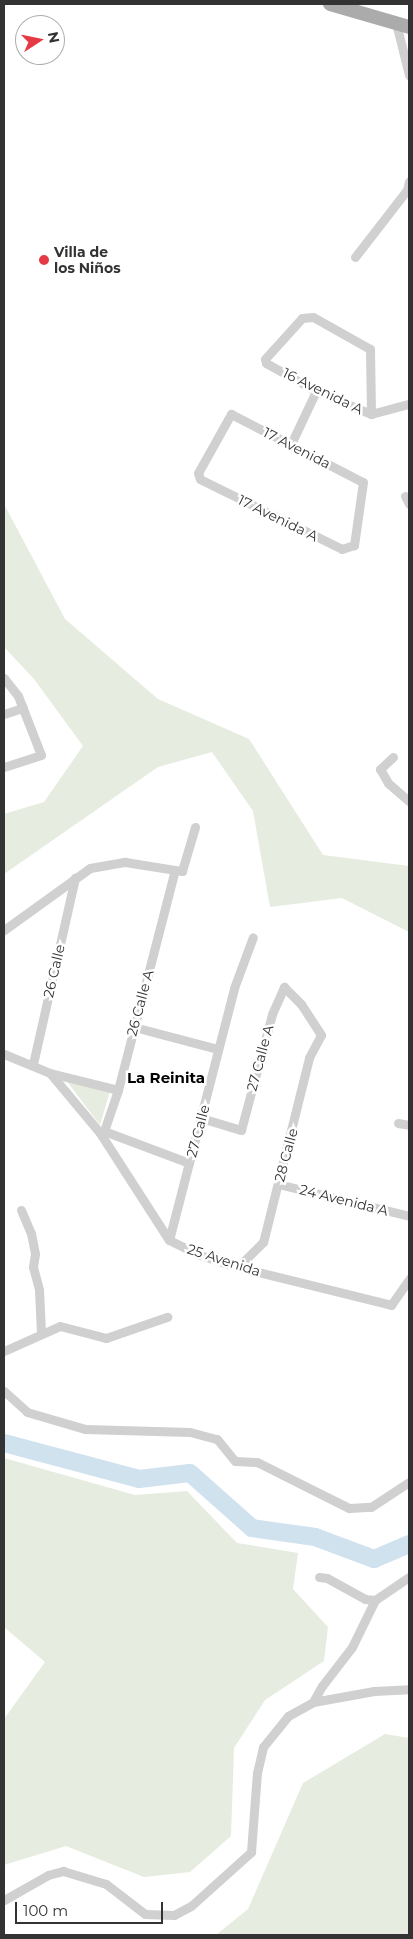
<!DOCTYPE html>
<html>
<head>
<meta charset="utf-8">
<style>
	body { margin:0 }
	#map { position:relative; width:413px; height:1939px; overflow:hidden; background:#fff; font-family:Montserrat,sans-serif }
	div>[style] { position:absolute }
	.green>* { inset:0; background:#e6ecdf }
	.river>* { height:18px; margin:-9px; padding:0 9px; transform-origin:9px; border-radius:9px; background:#cfe2ee }
	.minor>* { height:9px; margin:-4.5px; padding:0 4.5px; transform-origin:4.5px; border-radius:4.5px; background:#d0d0d0 }
	.primary>* { height:14px; margin:-7px; padding:0 7px; transform-origin:7px; border-radius:7px; background:#ababab }
	.dots>* { width:14px; height:14px; translate:-50% -50%; box-sizing:border-box; border:2px solid #fff; border-radius:50% }
	span { translate:-50% -50%; white-space:nowrap; text-align:center; line-height:1.15; -webkit-text-stroke:5px #fff; paint-order:stroke }
	.poi-label { font-size:14px; color:#333; font-weight:700 }
	.left { translate:0 -50%; text-align:left }
	.street-label { font-size:14px; color:#333 }
	.neighbourhood-label { font-size:15px; color:#000; font-weight:700 }
	.frame { position:absolute; inset:0; border:5px solid #333; pointer-events:none }
	.north { position:absolute; left:15px; top:15px; width:50px; height:50px; box-sizing:border-box; background:#fff; border:1px solid #adadad; border-radius:50%; rotate:79deg; font-size:14px; font-weight:700; line-height:20px; text-align:center; color:#333 }
	.north::after { content:''; display:block; margin:auto; width:18px; height:22px; background:#e63946; clip-path:polygon(50% 0,100% 100%,50% 72%,0 100%) }
	.scale { position:absolute; left:15px; top:1902px; width:148px; height:22px; box-sizing:border-box; border:2px solid #333; border-top:0; padding-left:6px; font-size:15px; line-height:18px; white-space:nowrap; color:#333; -webkit-text-stroke:4px #fff; paint-order:stroke }
</style>
</head>
<body>
<div id="map">
	<div class="green">
		<div style="clip-path:polygon(4px 504px,65px 619px,158px 699px,249px 739px,323px 855px,409px 866px,409px 932px,342px 898px,270px 907px,253px 811px,212px 752px,158px 767px,4px 874px,4px 814px,44px 802px,83px 746px,34px 679px,4px 647px)"></div>
		<div style="clip-path:polygon(66px 1080px,110px 1091px,100px 1125px,78px 1096px)"></div>
		<div style="clip-path:polygon(4px 1458px,135px 1495px,187px 1491px,237px 1543px,298px 1553px,293px 1589px,328px 1627px,324px 1661px,265px 1700px,234px 1748px,231px 1836px,190px 1872px,144px 1877px,66px 1846px,4px 1865px,4px 1719px,45px 1662px,4px 1627px)"></div>
		<div style="clip-path:polygon(385px 1734px,409px 1738px,409px 1935px,216px 1935px,248px 1909px,303px 1783px)"></div>
	</div>
	<div class="river">
		<div style="left:4px;top:1443px;width:140px;rotate:14.9deg"></div>
		<div style="left:139px;top:1479px;width:51px;rotate:-6.7deg"></div>
		<div style="left:190px;top:1473px;width:83px;rotate:41.6deg"></div>
		<div style="left:252px;top:1528px;width:64px;rotate:8.1deg"></div>
		<div style="left:315px;top:1537px;width:63px;rotate:20.4deg"></div>
		<div style="left:374px;top:1559px;width:38px;rotate:-23deg"></div>
	</div>
	<div class="minor">
		<div style="left:396px;top:23px;width:54px;rotate:76deg"></div>
		<div style="left:355px;top:257px;width:85px;rotate:-52.2deg"></div>
		<div style="left:407px;top:190px;width:9px;rotate:-77deg"></div>
		<div style="left:231px;top:414px;width:148px;rotate:27.3deg"></div>
		<div style="left:363px;top:482px;width:64px;rotate:98.1deg"></div>
		<div style="left:354px;top:545px;width:13px;rotate:162deg"></div>
		<div style="left:342px;top:549px;width:158px;rotate:-153.8deg"></div>
		<div style="left:200px;top:479px;width:6px;rotate:-108deg"></div>
		<div style="left:198px;top:473px;width:68px;rotate:-60.8deg"></div>
		<div style="left:371px;top:414px;width:65px;rotate:-90.9deg"></div>
		<div style="left:370px;top:349px;width:65px;rotate:-150.7deg"></div>
		<div style="left:313px;top:317px;width:11px;rotate:175deg"></div>
		<div style="left:302px;top:318px;width:55px;rotate:132.1deg"></div>
		<div style="left:265px;top:359px;width:4px;rotate:76deg"></div>
		<div style="left:266px;top:363px;width:57px;rotate:29.2deg"></div>
		<div style="left:316px;top:391px;width:60px;rotate:22.7deg"></div>
		<div style="left:371px;top:414px;width:39px;rotate:-15deg"></div>
		<div style="left:291px;top:444px;width:59px;rotate:-64.7deg"></div>
		<div style="left:405px;top:496px;width:9px;rotate:63deg"></div>
		<div style="left:4px;top:678px;width:23px;rotate:52deg"></div>
		<div style="left:18px;top:696px;width:63px;rotate:68.7deg"></div>
		<div style="left:41px;top:755px;width:39px;rotate:162deg"></div>
		<div style="left:4px;top:714px;width:20px;rotate:-18deg"></div>
		<div style="left:393px;top:757px;width:18px;rotate:137deg"></div>
		<div style="left:380px;top:769px;width:16px;rotate:60deg"></div>
		<div style="left:388px;top:783px;width:28px;rotate:41deg"></div>
		<div style="left:4px;top:930px;width:106px;rotate:-35.8deg"></div>
		<div style="left:90px;top:868px;width:36px;rotate:-10deg"></div>
		<div style="left:125px;top:862px;width:58px;rotate:9deg"></div>
		<div style="left:182px;top:871px;width:46px;rotate:-73.5deg"></div>
		<div style="left:134px;top:1027px;width:87px;rotate:14.7deg"></div>
		<div style="left:4px;top:1054px;width:50px;rotate:22.4deg"></div>
		<div style="left:50px;top:1073px;width:70px;rotate:14deg"></div>
		<div style="left:33px;top:1064px;width:191px;rotate:-77.3deg"></div>
		<div style="left:50px;top:1073px;width:78px;rotate:50.2deg"></div>
		<div style="left:100px;top:1133px;width:127px;rotate:57.2deg"></div>
		<div style="left:169px;top:1240px;width:34px;rotate:26deg"></div>
		<div style="left:200px;top:1255px;width:40px;rotate:18deg"></div>
		<div style="left:238px;top:1267px;width:158px;rotate:13.9deg"></div>
		<div style="left:391px;top:1305px;width:32px;rotate:-55deg"></div>
		<div style="left:201px;top:1118px;width:42px;rotate:16.7deg"></div>
		<div style="left:241px;top:1130px;width:120px;rotate:-75deg"></div>
		<div style="left:272px;top:1014px;width:30px;rotate:-66deg"></div>
		<div style="left:284px;top:987px;width:24px;rotate:45deg"></div>
		<div style="left:301px;top:1004px;width:37px;rotate:57deg"></div>
		<div style="left:321px;top:1035px;width:26px;rotate:118deg"></div>
		<div style="left:309px;top:1058px;width:190px;rotate:104deg"></div>
		<div style="left:263px;top:1242px;width:35px;rotate:135deg"></div>
		<div style="left:398px;top:1123px;width:11px;rotate:10deg"></div>
		<div style="left:104px;top:1131px;width:91px;rotate:20.6deg"></div>
		<div style="left:100px;top:1133px;width:4px;rotate:-27deg"></div>
		<div style="left:104px;top:1131px;width:43px;rotate:-71.1deg"></div>
		<div style="left:118px;top:1090px;width:227px;rotate:-75.5deg"></div>
		<div style="left:278px;top:1184px;width:135px;rotate:13.7deg"></div>
		<div style="left:21px;top:1210px;width:25px;rotate:67deg"></div>
		<div style="left:31px;top:1233px;width:21px;rotate:79deg"></div>
		<div style="left:35px;top:1254px;width:13px;rotate:99deg"></div>
		<div style="left:33px;top:1267px;width:24px;rotate:75deg"></div>
		<div style="left:39px;top:1290px;width:42px;rotate:87.3deg"></div>
		<div style="left:169px;top:1240px;width:260px;rotate:-75.5deg"></div>
		<div style="left:234px;top:988px;width:54px;rotate:-69.6deg"></div>
		<div style="left:4px;top:1351px;width:61px;rotate:-24.1deg"></div>
		<div style="left:60px;top:1326px;width:48px;rotate:14.6deg"></div>
		<div style="left:106px;top:1338px;width:65px;rotate:-19deg"></div>
		<div style="left:4px;top:1391px;width:31px;rotate:42deg"></div>
		<div style="left:27px;top:1412px;width:60px;rotate:16.3deg"></div>
		<div style="left:85px;top:1429px;width:105px;rotate:1.6deg"></div>
		<div style="left:190px;top:1432px;width:28px;rotate:15deg"></div>
		<div style="left:217px;top:1439px;width:28px;rotate:51deg"></div>
		<div style="left:235px;top:1461px;width:22px;rotate:3deg"></div>
		<div style="left:257px;top:1462px;width:103px;rotate:26.6deg"></div>
		<div style="left:349px;top:1508px;width:22px;rotate:-3deg"></div>
		<div style="left:371px;top:1507px;width:45px;rotate:-33.3deg"></div>
		<div style="left:319px;top:1577px;width:8px;rotate:7deg"></div>
		<div style="left:327px;top:1578px;width:43px;rotate:28.9deg"></div>
		<div style="left:365px;top:1599px;width:10px;rotate:6deg"></div>
		<div style="left:313px;top:1702px;width:18px;rotate:-61deg"></div>
		<div style="left:322px;top:1686px;width:49px;rotate:-52.4deg"></div>
		<div style="left:352px;top:1647px;width:52px;rotate:-63.9deg"></div>
		<div style="left:375px;top:1600px;width:41px;rotate:-34.1deg"></div>
		<div style="left:4px;top:1900px;width:51px;rotate:-29.6deg"></div>
		<div style="left:48px;top:1875px;width:16px;rotate:-15deg"></div>
		<div style="left:63px;top:1871px;width:45px;rotate:16.8deg"></div>
		<div style="left:106px;top:1884px;width:49px;rotate:37.6deg"></div>
		<div style="left:145px;top:1914px;width:29px;rotate:2deg"></div>
		<div style="left:174px;top:1915px;width:19px;rotate:-28deg"></div>
		<div style="left:191px;top:1906px;width:81px;rotate:-42deg"></div>
		<div style="left:251px;top:1852px;width:79px;rotate:-85.7deg"></div>
		<div style="left:257px;top:1773px;width:27px;rotate:-77deg"></div>
		<div style="left:263px;top:1747px;width:40px;rotate:-51deg"></div>
		<div style="left:288px;top:1716px;width:29px;rotate:-29deg"></div>
		<div style="left:313px;top:1702px;width:62px;rotate:-10.2deg"></div>
		<div style="left:374px;top:1691px;width:35px;rotate:-3deg"></div>
	</div>
	<div class="primary">
		<div style="left:330px;top:4px;width:82px;rotate:16.2deg"></div>
	</div>
	<div class="dots">
		<div style="left:44px;top:260px;background:#e63946"></div>
	</div>
	<div class="poi-label">
		<span class="left" style="left:54px;top:260px">Villa de<br>los Niños</span>
	</div>
	<div class="street-label">
		<span style="left:323px;top:391px;rotate:26deg">16 Avenida A</span>
		<span style="left:297px;top:448px;rotate:27deg">17 Avenida</span>
		<span style="left:278px;top:518px;rotate:26deg">17 Avenida A</span>
		<span style="left:54px;top:971px;rotate:-77deg">26 Calle</span>
		<span style="left:140px;top:1003px;rotate:-75deg">26 Calle A</span>
		<span style="left:260px;top:1058px;rotate:-75deg">27 Calle A</span>
		<span style="left:198px;top:1131px;rotate:-75deg">27 Calle</span>
		<span style="left:286px;top:1155px;rotate:-75deg">28 Calle</span>
		<span style="left:344px;top:1200px;rotate:14deg">24 Avenida A</span>
		<span style="left:224px;top:1260px;rotate:18deg">25 Avenida</span>
	</div>
	<div class="neighbourhood-label">
		<span style="left:166px;top:1078px">La Reinita</span>
	</div>
	<div class="frame"></div>
	<div class="north">N</div>
	<div class="scale">100 m</div>
</div>
</body>
</html>
